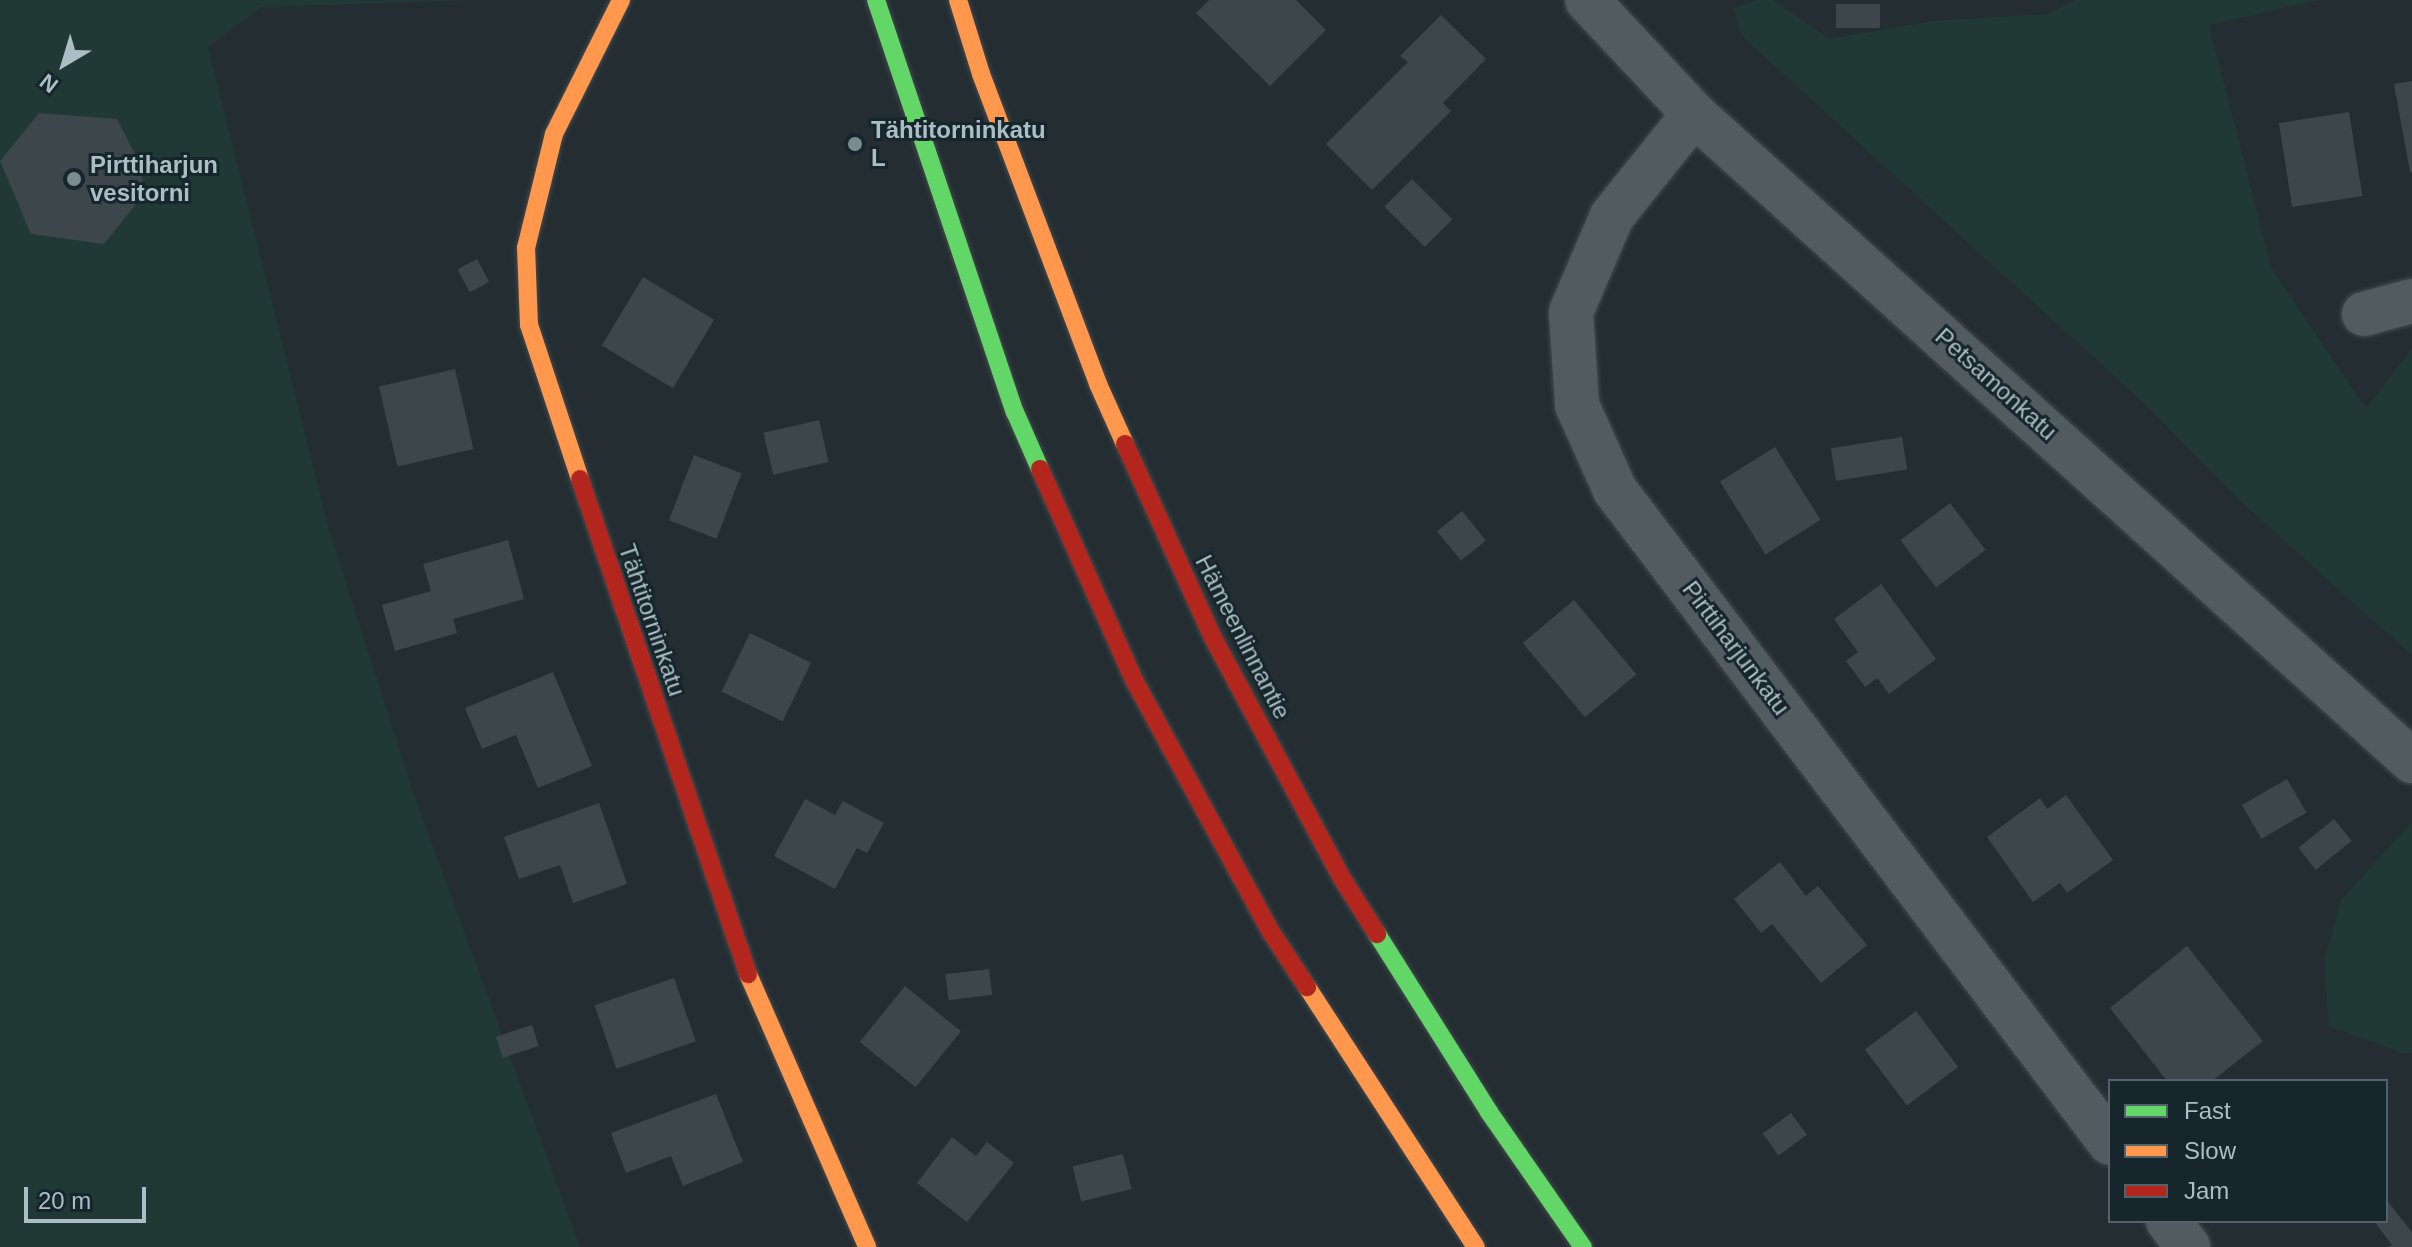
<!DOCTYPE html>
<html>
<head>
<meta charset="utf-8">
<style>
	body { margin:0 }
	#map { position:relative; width:2412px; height:1247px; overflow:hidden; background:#242e32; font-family:Helvetica,sans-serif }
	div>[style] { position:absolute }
	.green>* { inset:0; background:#213935 }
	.building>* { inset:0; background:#3d464a; transform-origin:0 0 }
	.roads { filter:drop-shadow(0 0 2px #42494d) drop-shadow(0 0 2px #42494d) }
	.street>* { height:44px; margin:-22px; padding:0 22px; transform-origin:22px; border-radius:22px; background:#525c60 }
	.fast>* { height:18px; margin:-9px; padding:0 9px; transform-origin:9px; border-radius:9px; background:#63d668 }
	.slow>* { height:18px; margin:-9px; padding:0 9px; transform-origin:9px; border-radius:9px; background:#ff974d }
	.jam>* { height:18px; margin:-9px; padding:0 9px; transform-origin:9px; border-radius:9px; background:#b3261e }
	.dots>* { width:22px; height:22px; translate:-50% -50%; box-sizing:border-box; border:4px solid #17262c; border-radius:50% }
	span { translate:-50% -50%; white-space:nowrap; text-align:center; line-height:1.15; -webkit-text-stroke:6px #17262c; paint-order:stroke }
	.poi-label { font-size:24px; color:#abbdc5; font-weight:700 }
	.left { translate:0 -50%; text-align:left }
	.street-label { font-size:24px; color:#abbdc5 }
	.legend { position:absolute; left:2108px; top:1079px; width:280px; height:144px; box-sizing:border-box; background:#17262c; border:2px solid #526269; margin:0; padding:10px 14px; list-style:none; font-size:24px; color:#abbdc5 }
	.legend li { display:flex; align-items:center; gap:16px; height:40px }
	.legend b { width:40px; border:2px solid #526269 }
	.north { position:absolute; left:24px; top:24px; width:80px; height:80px; -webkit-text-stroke:6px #17262c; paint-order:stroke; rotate:218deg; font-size:22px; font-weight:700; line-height:32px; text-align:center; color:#abbdc5 }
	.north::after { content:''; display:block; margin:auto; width:28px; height:36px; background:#abbdc5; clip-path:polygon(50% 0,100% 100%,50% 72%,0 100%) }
	.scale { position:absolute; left:24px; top:1187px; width:122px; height:36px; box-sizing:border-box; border:4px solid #abbdc5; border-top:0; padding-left:10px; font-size:24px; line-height:28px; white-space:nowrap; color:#abbdc5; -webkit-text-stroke:6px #17262c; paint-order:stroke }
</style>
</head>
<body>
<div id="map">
	<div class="green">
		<div style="clip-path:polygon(0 0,471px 0,261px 7px,208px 47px,330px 533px,414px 795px,580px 1247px,0 1247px)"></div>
		<div style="clip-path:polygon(1757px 0,1773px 0,1829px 39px,1934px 21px,2048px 14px,2076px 0,2318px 0,2209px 25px,2271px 268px,2366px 409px,2412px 348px,2412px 655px,2237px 498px,2145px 404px,1742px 36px,1734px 8px)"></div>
		<div style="clip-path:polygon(2412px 822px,2412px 1053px,2405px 1054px,2329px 1026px,2324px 961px,2341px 900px)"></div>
	</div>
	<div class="building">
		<div style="clip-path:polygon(1209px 0,1296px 0,1326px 30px,1270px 86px,1196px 13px)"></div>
		<div style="left:1836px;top:4px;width:44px;height:24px"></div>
		<div style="clip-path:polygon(1441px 15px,1486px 59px,1443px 103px,1451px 111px,1372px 190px,1326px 144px,1408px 62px,1400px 56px)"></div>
		<div style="clip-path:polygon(2412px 81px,2412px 172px,2410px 172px,2394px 84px)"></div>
		<div style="left:2349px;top:112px;width:85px;height:71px;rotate:81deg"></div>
		<div style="clip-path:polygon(39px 113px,117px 119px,136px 156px,146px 192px,104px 244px,31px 234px,0 161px)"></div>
		<div style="left:1412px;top:179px;width:57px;height:39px;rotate:45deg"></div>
		<div style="left:477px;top:259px;width:26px;height:22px;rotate:62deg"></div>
		<div style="left:643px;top:277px;width:83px;height:80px;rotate:31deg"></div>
		<div style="left:455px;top:369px;width:82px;height:78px;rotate:77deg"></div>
		<div style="left:819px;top:420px;width:43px;height:57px;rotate:77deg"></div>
		<div style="left:1902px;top:437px;width:33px;height:72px;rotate:81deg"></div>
		<div style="left:1775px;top:447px;width:86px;height:65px;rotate:58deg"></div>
		<div style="left:694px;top:455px;width:51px;height:70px;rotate:21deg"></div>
		<div style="left:1950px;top:503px;width:59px;height:62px;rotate:53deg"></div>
		<div style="left:1462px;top:511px;width:38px;height:32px;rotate:51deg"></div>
		<div style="clip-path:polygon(508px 540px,524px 599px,453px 619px,457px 633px,395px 651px,382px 605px,431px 591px,423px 564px)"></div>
		<div style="clip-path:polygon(1881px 584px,1936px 659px,1889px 694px,1877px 678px,1865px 687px,1846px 661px,1858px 652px,1834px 619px)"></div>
		<div style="left:1574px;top:600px;width:97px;height:67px;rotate:50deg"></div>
		<div style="left:750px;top:633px;width:68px;height:65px;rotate:26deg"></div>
		<div style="clip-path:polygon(553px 672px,592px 766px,538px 788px,516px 735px,482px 749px,465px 708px)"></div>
		<div style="left:2287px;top:779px;width:39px;height:52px;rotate:60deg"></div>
		<div style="clip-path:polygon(2066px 795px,2113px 860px,2067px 893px,2060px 883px,2033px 902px,1987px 837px,2040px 798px,2047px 809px)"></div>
		<div style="clip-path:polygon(805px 799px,835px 815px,843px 801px,884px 823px,867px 853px,857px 848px,835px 889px,774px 856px)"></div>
		<div style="clip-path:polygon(599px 803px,627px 884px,573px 903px,560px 865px,519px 879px,504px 837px)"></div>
		<div style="left:2334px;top:819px;width:28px;height:46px;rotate:51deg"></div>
		<div style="clip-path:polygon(1780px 862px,1806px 896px,1818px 886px,1867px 945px,1821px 983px,1772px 924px,1761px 933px,1734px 899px)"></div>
		<div style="clip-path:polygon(2187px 946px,2263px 1041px,2212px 1081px,2167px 1081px,2110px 1008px)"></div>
		<div style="left:989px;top:969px;width:26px;height:44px;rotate:83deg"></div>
		<div style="left:674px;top:978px;width:67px;height:84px;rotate:71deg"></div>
		<div style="left:905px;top:986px;width:72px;height:72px;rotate:39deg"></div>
		<div style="left:1916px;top:1011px;width:70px;height:64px;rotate:53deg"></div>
		<div style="left:532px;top:1025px;width:22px;height:38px;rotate:72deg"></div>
		<div style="clip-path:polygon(716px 1094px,743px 1162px,683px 1186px,671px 1156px,626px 1173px,611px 1133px)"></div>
		<div style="left:1791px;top:1113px;width:27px;height:35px;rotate:54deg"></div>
		<div style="clip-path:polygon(952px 1137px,976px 1156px,987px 1142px,1014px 1163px,967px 1222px,917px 1183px)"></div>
		<div style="left:1123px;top:1154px;width:36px;height:52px;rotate:76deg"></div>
		<div style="clip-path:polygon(2388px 1202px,2412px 1232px,2412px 1247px,2388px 1247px,2392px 1245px,2374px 1221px,2386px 1221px)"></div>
	</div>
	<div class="roads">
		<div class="street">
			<div style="left:1587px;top:0;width:156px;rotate:46.8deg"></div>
			<div style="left:1694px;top:114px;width:967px;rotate:42.02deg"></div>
			<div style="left:1694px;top:114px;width:131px;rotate:128.8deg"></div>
			<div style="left:1612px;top:216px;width:104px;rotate:113.1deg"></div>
			<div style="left:1571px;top:312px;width:93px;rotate:86.3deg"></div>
			<div style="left:1577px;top:405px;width:93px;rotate:65.9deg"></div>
			<div style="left:1615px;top:490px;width:819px;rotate:52.84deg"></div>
			<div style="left:2364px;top:314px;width:50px;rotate:-15.2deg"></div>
			<div style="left:2168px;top:1221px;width:33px;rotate:52deg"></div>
		</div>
		<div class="fast">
			<div style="left:876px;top:0;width:435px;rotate:71.4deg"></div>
			<div style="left:1015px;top:412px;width:62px;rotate:66.3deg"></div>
			<div style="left:1377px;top:934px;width:210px;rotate:57.8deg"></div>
			<div style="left:1489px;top:1112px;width:165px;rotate:55.2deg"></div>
		</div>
		<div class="slow">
			<div style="left:958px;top:0;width:77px;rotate:72.7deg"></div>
			<div style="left:981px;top:74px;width:331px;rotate:69.3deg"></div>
			<div style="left:1098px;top:384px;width:66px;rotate:65.8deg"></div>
			<div style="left:580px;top:479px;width:162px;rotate:-108.3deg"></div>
			<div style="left:529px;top:325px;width:77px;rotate:-92.2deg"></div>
			<div style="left:526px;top:248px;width:117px;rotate:-76.2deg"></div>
			<div style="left:554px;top:134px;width:150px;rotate:-63.4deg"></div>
			<div style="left:748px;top:974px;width:298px;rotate:66.4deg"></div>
			<div style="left:1307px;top:987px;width:310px;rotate:57deg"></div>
		</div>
		<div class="jam">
			<div style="left:1125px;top:444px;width:211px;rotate:65.6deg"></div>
			<div style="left:1212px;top:636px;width:277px;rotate:61.8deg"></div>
			<div style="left:1343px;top:880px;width:64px;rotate:57.8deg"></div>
			<div style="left:1040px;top:469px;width:231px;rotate:66deg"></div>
			<div style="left:1134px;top:680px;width:287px;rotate:61.5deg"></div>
			<div style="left:1271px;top:932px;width:66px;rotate:56.8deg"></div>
			<div style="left:580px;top:479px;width:523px;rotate:71.25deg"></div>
		</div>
	</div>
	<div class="dots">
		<div style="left:855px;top:144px;background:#7c8b92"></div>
		<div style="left:74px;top:179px;background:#7c8b92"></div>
	</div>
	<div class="poi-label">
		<span class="left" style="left:871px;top:144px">Tähtitorninkatu<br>L</span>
		<span class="left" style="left:90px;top:179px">Pirttiharjun<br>vesitorni</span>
	</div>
	<div class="street-label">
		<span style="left:1996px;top:384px;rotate:42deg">Petsamonkatu</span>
		<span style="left:652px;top:620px;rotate:71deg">Tähtitorninkatu</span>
		<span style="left:1243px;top:637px;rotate:63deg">Hämeenlinnantie</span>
		<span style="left:1736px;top:648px;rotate:53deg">Pirttiharjunkatu</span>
	</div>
	<ul class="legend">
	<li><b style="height:10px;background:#63d668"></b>Fast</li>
	<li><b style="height:10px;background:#ff974d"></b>Slow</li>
	<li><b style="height:10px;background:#b3261e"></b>Jam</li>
	</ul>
	<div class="north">N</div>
	<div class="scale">20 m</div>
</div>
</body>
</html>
